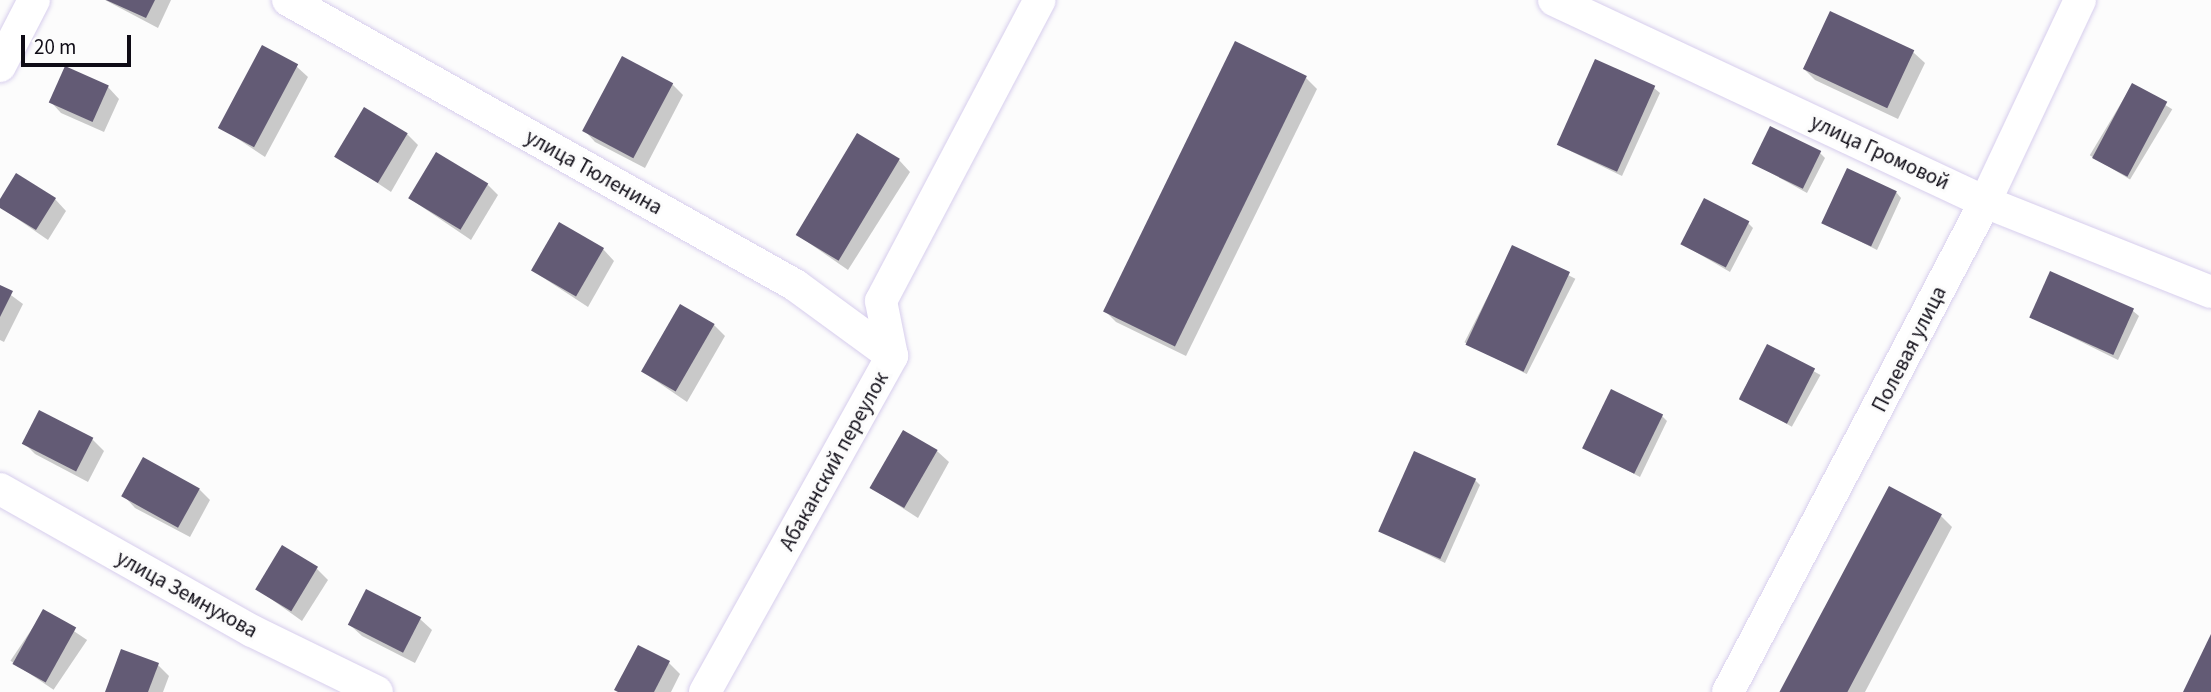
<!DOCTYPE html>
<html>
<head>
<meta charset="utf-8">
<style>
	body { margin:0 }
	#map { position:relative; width:2211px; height:692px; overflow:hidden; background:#fcfcfc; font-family:"Source Sans 3",sans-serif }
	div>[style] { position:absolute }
	.shadow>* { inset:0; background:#0003; transform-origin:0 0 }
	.building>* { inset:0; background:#635b75; transform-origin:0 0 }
	.roads { filter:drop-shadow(0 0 2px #d7ceed) drop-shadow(0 0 2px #d7ceed) }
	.street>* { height:32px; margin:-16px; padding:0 16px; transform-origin:16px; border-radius:16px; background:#fff }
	span { translate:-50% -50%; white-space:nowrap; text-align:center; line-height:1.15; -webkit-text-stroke:6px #fcfcfc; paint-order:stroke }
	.street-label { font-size:21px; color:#0f0c16 }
	.scale { position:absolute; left:21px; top:35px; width:110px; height:32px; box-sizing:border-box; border:4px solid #0f0c16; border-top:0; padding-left:9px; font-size:21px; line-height:24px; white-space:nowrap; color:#0f0c16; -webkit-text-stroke:5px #fcfcfc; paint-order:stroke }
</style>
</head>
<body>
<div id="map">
	<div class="shadow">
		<div style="clip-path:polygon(105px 0,171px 0,158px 28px)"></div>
		<div style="clip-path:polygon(1913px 52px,1925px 63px,1898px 119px,1815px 80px,1804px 69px)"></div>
		<div style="clip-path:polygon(296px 66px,308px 77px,265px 157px,220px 127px)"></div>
		<div style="clip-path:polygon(1306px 78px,1317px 89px,1186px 356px,1116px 322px,1105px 311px)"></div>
		<div style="clip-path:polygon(672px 84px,683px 95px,645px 168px,595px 142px,584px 130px)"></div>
		<div style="left:2132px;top:85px;width:47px;height:82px;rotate:31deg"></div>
		<div style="clip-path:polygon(108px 87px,119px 99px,104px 132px,61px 113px,50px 101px)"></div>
		<div style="clip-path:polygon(1654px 88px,1660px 93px,1622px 176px,1558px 145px)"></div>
		<div style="clip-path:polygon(407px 134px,418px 145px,391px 192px,337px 156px)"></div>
		<div style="clip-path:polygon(1820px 153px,1825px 158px,1807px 193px,1753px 163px)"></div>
		<div style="clip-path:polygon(899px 160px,910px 172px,848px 270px,796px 234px)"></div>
		<div style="clip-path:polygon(487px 184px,498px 195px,471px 240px,409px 198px)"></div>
		<div style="clip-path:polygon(1896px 192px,1901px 198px,1877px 250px,1824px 223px)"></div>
		<div style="clip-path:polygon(55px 199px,66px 211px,48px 240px,0 207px,0 202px)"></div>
		<div style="clip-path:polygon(1748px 223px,1753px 228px,1730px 272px,1682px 244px)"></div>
		<div style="left:1513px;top:247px;width:70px;height:107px;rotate:27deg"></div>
		<div style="clip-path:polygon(603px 249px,614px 261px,588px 307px,533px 271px)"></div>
		<div style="clip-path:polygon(0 287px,23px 304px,4px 342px,0 340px)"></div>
		<div style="clip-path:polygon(2133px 311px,2139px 316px,2118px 360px,2031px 317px)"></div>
		<div style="clip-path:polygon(714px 325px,725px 336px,687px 402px,643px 372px)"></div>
		<div style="left:1768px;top:346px;width:60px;height:59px;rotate:29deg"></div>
		<div style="clip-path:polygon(39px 413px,92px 439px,104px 451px,88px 482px,35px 454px,24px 443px)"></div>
		<div style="clip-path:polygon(1662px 416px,1667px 421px,1640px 477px,1585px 448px)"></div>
		<div style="clip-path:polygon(937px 451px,949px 462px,918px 518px,873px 489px)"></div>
		<div style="clip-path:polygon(1475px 480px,1480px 485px,1445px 563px,1380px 531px)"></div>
		<div style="clip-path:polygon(199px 489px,210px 500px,190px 537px,135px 508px,124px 496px)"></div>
		<div style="clip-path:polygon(1941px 516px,1952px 527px,1865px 692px,1781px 692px)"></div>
		<div style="clip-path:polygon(317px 569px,328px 580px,302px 621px,257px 589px)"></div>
		<div style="clip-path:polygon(367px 591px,420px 619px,432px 630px,415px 663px,362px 636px,350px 625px)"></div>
		<div style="left:44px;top:611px;width:52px;height:60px;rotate:34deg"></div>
		<div style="clip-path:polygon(669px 663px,680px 674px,671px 692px,619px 692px)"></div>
		<div style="clip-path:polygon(158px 665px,169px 676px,163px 692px,107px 692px)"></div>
	</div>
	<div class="building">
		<div style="clip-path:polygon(106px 0,155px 0,146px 18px)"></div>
		<div style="left:1830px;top:11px;width:93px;height:64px;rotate:25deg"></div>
		<div style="left:1235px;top:41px;width:80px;height:301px;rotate:26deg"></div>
		<div style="left:262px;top:45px;width:41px;height:94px;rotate:28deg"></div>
		<div style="left:622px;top:56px;width:58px;height:85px;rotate:28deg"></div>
		<div style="left:1595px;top:59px;width:66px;height:94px;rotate:24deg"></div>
		<div style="left:65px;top:66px;width:48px;height:40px;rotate:24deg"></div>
		<div style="left:2132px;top:83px;width:40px;height:85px;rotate:28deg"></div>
		<div style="left:364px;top:107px;width:51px;height:58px;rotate:31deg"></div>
		<div style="left:1770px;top:126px;width:57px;height:42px;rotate:26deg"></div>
		<div style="left:857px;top:133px;width:50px;height:119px;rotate:31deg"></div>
		<div style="left:436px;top:152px;width:61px;height:54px;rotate:31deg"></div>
		<div style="left:1847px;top:168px;width:55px;height:61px;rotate:25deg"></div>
		<div style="clip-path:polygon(16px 173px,56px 198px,36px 230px,0 208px,0 199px)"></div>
		<div style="left:1704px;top:198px;width:51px;height:52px;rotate:27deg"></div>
		<div style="left:559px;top:222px;width:52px;height:56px;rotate:30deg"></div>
		<div style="left:1512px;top:245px;width:64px;height:110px;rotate:25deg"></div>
		<div style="left:2050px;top:271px;width:92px;height:51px;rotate:24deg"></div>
		<div style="clip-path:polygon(0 285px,13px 291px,0 317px)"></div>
		<div style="left:680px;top:304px;width:40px;height:78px;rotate:30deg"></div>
		<div style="left:1767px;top:344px;width:54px;height:62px;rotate:27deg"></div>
		<div style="left:1611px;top:389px;width:58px;height:66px;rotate:26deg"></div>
		<div style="left:39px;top:410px;width:61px;height:38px;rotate:27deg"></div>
		<div style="left:903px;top:430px;width:40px;height:67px;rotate:30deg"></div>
		<div style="left:1414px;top:451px;width:68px;height:88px;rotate:24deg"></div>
		<div style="left:143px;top:457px;width:65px;height:45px;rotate:29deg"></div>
		<div style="left:1889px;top:486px;width:60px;height:234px;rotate:28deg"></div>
		<div style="left:282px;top:545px;width:42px;height:52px;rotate:31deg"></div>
		<div style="left:366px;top:589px;width:62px;height:40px;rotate:27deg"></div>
		<div style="left:43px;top:609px;width:38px;height:63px;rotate:29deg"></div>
		<div style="clip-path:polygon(2211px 634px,2211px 692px,2183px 692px)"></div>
		<div style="clip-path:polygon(638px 645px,670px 661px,654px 692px,618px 692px,614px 690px)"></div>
		<div style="clip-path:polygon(121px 649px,159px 663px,148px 692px,105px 692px)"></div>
	</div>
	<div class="roads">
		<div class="street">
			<div style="left:288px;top:0;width:582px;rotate:29.34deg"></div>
			<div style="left:795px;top:285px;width:120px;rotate:36.2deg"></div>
			<div style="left:1554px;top:0;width:476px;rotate:25.1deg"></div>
			<div style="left:1985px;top:202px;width:243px;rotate:21.7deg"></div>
			<div style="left:0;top:66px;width:74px;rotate:-62.7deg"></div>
			<div style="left:0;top:489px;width:289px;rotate:29.4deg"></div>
			<div style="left:252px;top:631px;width:139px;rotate:26deg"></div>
			<div style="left:705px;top:692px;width:385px;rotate:-60.9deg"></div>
			<div style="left:892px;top:356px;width:56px;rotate:-101.3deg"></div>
			<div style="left:881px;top:301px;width:340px;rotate:-62.2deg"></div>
			<div style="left:1728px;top:692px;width:553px;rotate:-62.32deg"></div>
			<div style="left:1985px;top:202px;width:223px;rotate:-64.8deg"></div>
		</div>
	</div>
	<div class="street-label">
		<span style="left:1880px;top:152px;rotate:25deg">улица Громовой</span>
		<span style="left:594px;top:172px;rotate:29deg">улица Тюленина</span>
		<span style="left:1909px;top:349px;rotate:-63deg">Полевая улица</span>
		<span style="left:834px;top:461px;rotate:-61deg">Абаканский переулок</span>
		<span style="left:187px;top:594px;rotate:29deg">улица Земнухова</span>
	</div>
	<div class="scale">20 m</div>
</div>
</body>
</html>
